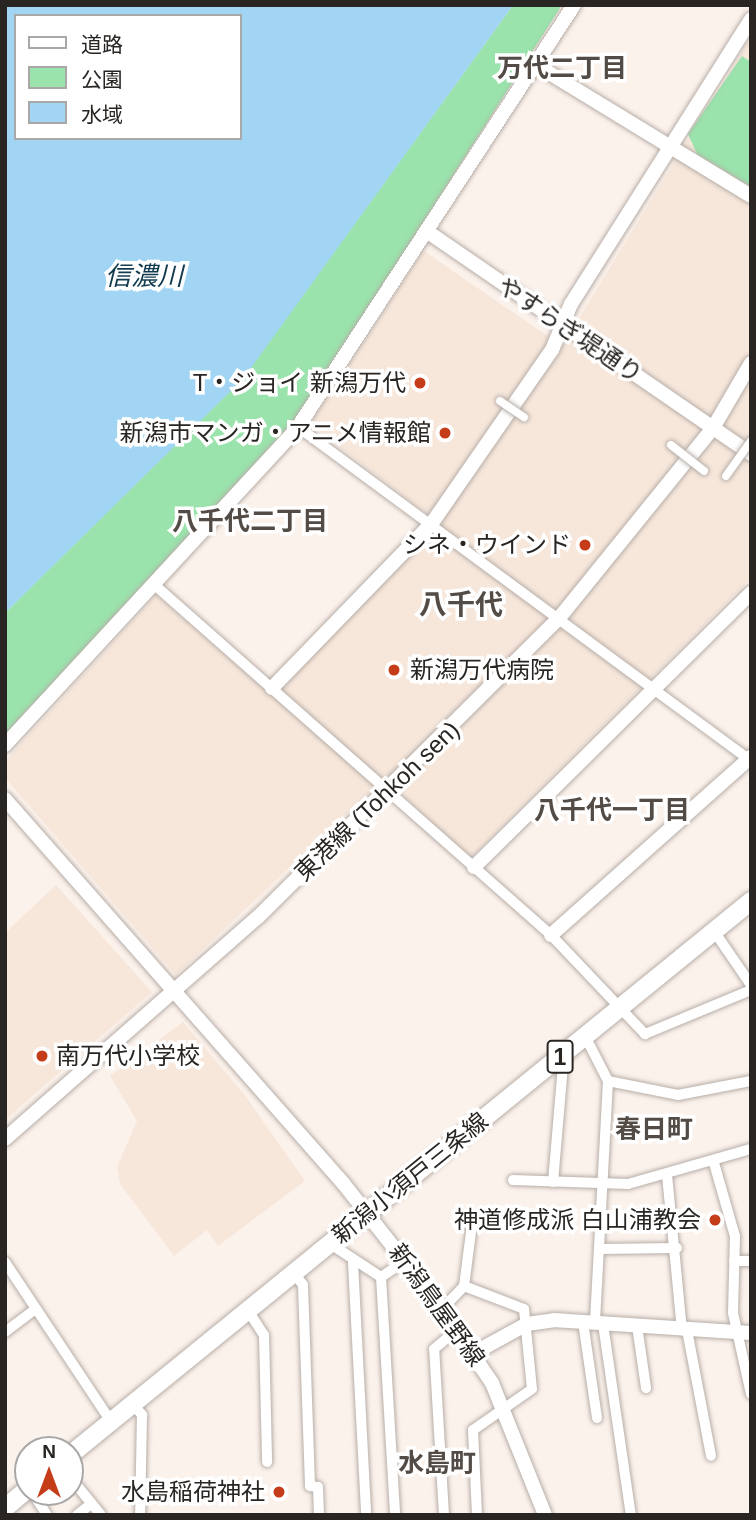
<!DOCTYPE html>
<html>
<head>
<meta charset="utf-8">
<style>
	body { margin:0 }
	#map { position:relative; width:756px; height:1520px; overflow:hidden; background:#fcf2ec; font-family:Helvetica,"Noto Sans JP",sans-serif }
	div>[style] { position:absolute }
	.built>* { inset:0; background:#f7e7db }
	.green>* { inset:0; background:#9ae3ac }
	.water>* { inset:0; background:#a1d5f3 }
	.roads { filter:drop-shadow(0 0 2px #b7aea8) drop-shadow(0 0 2px #b7aea8) }
	.minor>* { height:10px; margin:-5px; padding:0 5px; transform-origin:5px; border-radius:5px; background:#fff }
	.tertiary>* { height:14px; margin:-7px; padding:0 7px; transform-origin:7px; border-radius:7px; background:#fff }
	.primary>* { height:18px; margin:-9px; padding:0 9px; transform-origin:9px; border-radius:9px; background:#fff }
	.bridges { filter:drop-shadow(0 0 2px #b7aea8) drop-shadow(0 0 2px #b7aea8) }
	.pedestrian-bridge>* { height:8px; margin:-4px; padding:0 4px; transform-origin:4px; border-radius:4px; background:#fff }
	.dots>* { width:19px; height:19px; translate:-50% -50%; box-sizing:border-box; border:4px solid #fff; border-radius:50% }
	span { translate:-50% -50%; white-space:nowrap; text-align:center; line-height:1.15; -webkit-text-stroke:7px #fff; paint-order:stroke }
	.shield-label span { padding:2px 5px; background:#fff; border:2px solid; border-radius:5px; -webkit-text-stroke-width:0 }
	.shield-label { font-size:23px; color:#282522; font-weight:700 }
	.street-label { font-size:24px; color:#282522 }
	.poi-label { font-size:24px; color:#282522 }
	.right { translate:-100% -50%; text-align:right }
	.left { translate:0 -50%; text-align:left }
	.neighbourhood-label { font-size:26px; color:#534c46; font-weight:700 }
	.water-label { font-size:26px; color:#113a4f; font-style:italic }
	.quarter-label { font-size:28px; color:#534c46; font-weight:700 }
	.frame { position:absolute; inset:0; border:7px solid #282522; pointer-events:none }
	.legend { position:absolute; left:14px; top:14px; width:228px; height:126px; box-sizing:border-box; background:#fff; border:2px solid #a9a8a7; margin:0; padding:9px 12px; list-style:none; font-size:21px; color:#282522 }
	.legend li { display:flex; align-items:center; gap:14px; height:35px }
	.legend b { width:35px; border:2px solid #a9a8a7 }
	.north { position:absolute; left:14px; top:1436px; width:70px; height:70px; box-sizing:border-box; background:#fff; border:2px solid #a9a8a7; border-radius:50%; rotate:0deg; font-size:19px; font-weight:700; line-height:28px; text-align:center; color:#282522 }
	.north::after { content:''; display:block; margin:auto; width:24px; height:32px; background:#c53c19; clip-path:polygon(50% 0,100% 100%,50% 72%,0 100%) }
</style>
</head>
<body>
<div id="map">
	<div class="built">
		<div style="clip-path:polygon(751px 37px,751px 578px,470px 858px,384px 778px,176px 975px,5px 778px,5px 761px,156px 595px,272px 695px,439px 523px,310px 424px,424px 251px,562px 346px)"></div>
		<div style="clip-path:polygon(56px 885px,152px 992px,5px 1120px,5px 933px)"></div>
		<div style="clip-path:polygon(183px 1022px,244px 1094px,305px 1181px,218px 1246px,207px 1230px,174px 1256px,120px 1184px,117px 1167px,137px 1121px,110px 1076px)"></div>
	</div>
	<div class="green">
		<div style="clip-path:polygon(513px 5px,562px 5px,303px 411px,5px 736px,5px 613px,243px 378px)"></div>
		<div style="clip-path:polygon(742px 56px,751px 62px,751px 187px,697px 154px,688px 134px)"></div>
	</div>
	<div class="water">
		<div style="clip-path:polygon(evenodd,5px 5px,513px 5px,243px 379px,5px 613px,5px 5px,16px 16px,240px 16px,240px 138px,16px 138px,16px 16px)"></div>
	</div>
	<div class="roads">
		<div class="minor">
			<div style="left:298px;top:427px;width:563px;rotate:36.4deg"></div>
			<div style="left:157px;top:587px;width:526px;rotate:41.45deg"></div>
			<div style="left:551px;top:935px;width:137px;rotate:46.5deg"></div>
			<div style="left:645px;top:1034px;width:115px;rotate:-22.5deg"></div>
			<div style="left:714px;top:931px;width:65px;rotate:55.6deg"></div>
			<div style="left:585px;top:1036px;width:51px;rotate:62.9deg"></div>
			<div style="left:608px;top:1081px;width:242px;rotate:93.1deg"></div>
			<div style="left:608px;top:1081px;width:71px;rotate:11.3deg"></div>
			<div style="left:678px;top:1095px;width:74px;rotate:-10.9deg"></div>
			<div style="left:714px;top:1163px;width:76px;rotate:74deg"></div>
			<div style="left:735px;top:1236px;width:77px;rotate:91.5deg"></div>
			<div style="left:733px;top:1313px;width:83px;rotate:77.5deg"></div>
			<div style="left:667px;top:1175px;width:156px;rotate:84.5deg"></div>
			<div style="left:513px;top:1180px;width:115px;rotate:2deg"></div>
			<div style="left:628px;top:1184px;width:128px;rotate:-15.9deg"></div>
			<div style="left:553px;top:1182px;width:129px;rotate:-85.1deg"></div>
			<div style="left:329px;top:1243px;width:62px;rotate:33.2deg"></div>
			<div style="left:381px;top:1277px;width:29px;rotate:-34deg"></div>
			<div style="left:599px;top:1249px;width:78px;rotate:-0.7deg"></div>
			<div style="left:734px;top:1261px;width:17px"></div>
			<div style="left:5px;top:1262px;width:190px;rotate:56.4deg"></div>
			<div style="left:353px;top:1263px;width:252px;rotate:87deg"></div>
			<div style="left:293px;top:1272px;width:16px;rotate:52deg"></div>
			<div style="left:303px;top:1285px;width:201px;rotate:88deg"></div>
			<div style="left:310px;top:1486px;width:8px;rotate:7deg"></div>
			<div style="left:318px;top:1487px;width:28px;rotate:88deg"></div>
			<div style="left:381px;top:1277px;width:238px;rotate:86.6deg"></div>
			<div style="left:464px;top:1286px;width:64px;rotate:21deg"></div>
			<div style="left:524px;top:1309px;width:80px;rotate:84.3deg"></div>
			<div style="left:532px;top:1389px;width:72px;rotate:145.2deg"></div>
			<div style="left:473px;top:1430px;width:85px;rotate:87.3deg"></div>
			<div style="left:247px;top:1309px;width:31px;rotate:57deg"></div>
			<div style="left:264px;top:1335px;width:127px;rotate:88.6deg"></div>
			<div style="left:442px;top:1309px;width:32px;rotate:-46deg"></div>
			<div style="left:464px;top:1286px;width:70px;rotate:-82.6deg"></div>
			<div style="left:583px;top:1322px;width:97px;rotate:81.7deg"></div>
			<div style="left:603px;top:1324px;width:193px;rotate:81.7deg"></div>
			<div style="left:637px;top:1326px;width:63px;rotate:81.7deg"></div>
			<div style="left:687px;top:1330px;width:128px;rotate:79.2deg"></div>
			<div style="left:5px;top:1332px;width:38px;rotate:-37deg"></div>
			<div style="left:132px;top:1403px;width:16px;rotate:50deg"></div>
			<div style="left:142px;top:1415px;width:100px;rotate:91.1deg"></div>
			<div style="left:70px;top:1477px;width:49px;rotate:50.8deg"></div>
			<div style="left:32px;top:1492px;width:27px;rotate:57deg"></div>
			<div style="left:77px;top:1515px;width:18px;rotate:-38deg"></div>
			<div style="left:444px;top:1515px;width:166px;rotate:-93.4deg"></div>
			<div style="left:434px;top:1349px;width:30px;rotate:-40deg"></div>
		</div>
		<div class="tertiary">
			<div style="left:533px;top:63px;width:255px;rotate:31.4deg"></div>
			<div style="left:428px;top:232px;width:392px;rotate:34.5deg"></div>
			<div style="left:272px;top:688px;width:230px;rotate:-45.9deg"></div>
			<div style="left:432px;top:523px;width:211px;rotate:-55.3deg"></div>
			<div style="left:552px;top:350px;width:50px;rotate:-67.6deg"></div>
			<div style="left:571px;top:304px;width:337px;rotate:-57.7deg"></div>
			<div style="left:5px;top:745px;width:432px;rotate:-47.3deg"></div>
			<div style="left:298px;top:427px;width:504px;rotate:-56.81deg"></div>
			<div style="left:5px;top:799px;width:512px;rotate:48.65deg"></div>
			<div style="left:343px;top:1183px;width:155px;rotate:51.8deg"></div>
			<div style="left:439px;top:1305px;width:94px;rotate:55.8deg"></div>
			<div style="left:492px;top:1383px;width:142px;rotate:68.1deg"></div>
			<div style="left:474px;top:867px;width:390px;rotate:-44.7deg"></div>
			<div style="left:551px;top:935px;width:268px;rotate:-41.7deg"></div>
			<div style="left:5px;top:1139px;width:338px;rotate:-41.3deg"></div>
			<div style="left:259px;top:916px;width:424px;rotate:-44.8deg"></div>
			<div style="left:560px;top:617px;width:243px;rotate:-51deg"></div>
			<div style="left:713px;top:428px;width:75px;rotate:-59.7deg"></div>
			<div style="left:474px;top:1353px;width:60px;rotate:-28.7deg"></div>
			<div style="left:527px;top:1324px;width:27px;rotate:-8deg"></div>
			<div style="left:554px;top:1320px;width:197px;rotate:3.8deg"></div>
		</div>
		<div class="primary">
			<div style="left:70px;top:1455px;width:878px;rotate:-39.13deg"></div>
			<div style="left:5px;top:1508px;width:30px;rotate:-40deg"></div>
		</div>
	</div>
	<div class="bridges">
		<div class="pedestrian-bridge">
			<div style="left:500px;top:401px;width:29px;rotate:34deg"></div>
			<div style="left:671px;top:445px;width:42px;rotate:38.2deg"></div>
			<div style="left:726px;top:476px;width:43px;rotate:-54.5deg"></div>
		</div>
	</div>
	<div class="dots">
		<div style="left:420px;top:383px;background:#c53c19"></div>
		<div style="left:445px;top:433px;background:#c53c19"></div>
		<div style="left:585px;top:545px;background:#c53c19"></div>
		<div style="left:394px;top:670px;background:#c53c19"></div>
		<div style="left:42px;top:1056px;background:#c53c19"></div>
		<div style="left:715px;top:1220px;background:#c53c19"></div>
		<div style="left:279px;top:1492px;background:#c53c19"></div>
	</div>
	<div class="shield-label">
		<span style="left:560px;top:1057px">1</span>
	</div>
	<div class="street-label">
		<span style="left:570px;top:330px;rotate:34deg">やすらぎ堤通り</span>
		<span style="left:377px;top:801px;rotate:-44deg">東港線 (Tohkoh sen)</span>
		<span style="left:410px;top:1178px;rotate:-39deg">新潟小須戸三条線</span>
		<span style="left:437px;top:1305px;rotate:54deg">新潟鳥屋野線</span>
	</div>
	<div class="poi-label">
		<span class="right" style="left:406px;top:383px">T・ジョイ 新潟万代</span>
		<span class="right" style="left:431px;top:433px">新潟市マンガ・アニメ情報館</span>
		<span class="right" style="left:571px;top:545px">シネ・ウインド</span>
		<span class="left" style="left:410px;top:670px">新潟万代病院</span>
		<span class="left" style="left:56px;top:1056px">南万代小学校</span>
		<span class="right" style="left:701px;top:1220px">神道修成派 白山浦教会</span>
		<span class="right" style="left:265px;top:1492px">水島稲荷神社</span>
	</div>
	<div class="neighbourhood-label">
		<span style="left:562px;top:69px">万代二丁目</span>
		<span style="left:250px;top:522px">八千代二丁目</span>
		<span style="left:612px;top:811px">八千代一丁目</span>
		<span style="left:654px;top:1130px">春日町</span>
		<span style="left:437px;top:1464px">水島町</span>
	</div>
	<div class="water-label">
		<span style="left:144px;top:277px">信濃川</span>
	</div>
	<div class="quarter-label">
		<span style="left:461px;top:605px">八千代</span>
	</div>
	<div class="frame"></div>
	<ul class="legend">
	<li><b style="height:9px;background:#fff"></b>道路</li>
	<li><b style="height:19px;background:#9ae3ac"></b>公園</li>
	<li><b style="height:19px;background:#a1d5f3"></b>水域</li>
	</ul>
	<div class="north">N</div>
</div>
</body>
</html>
